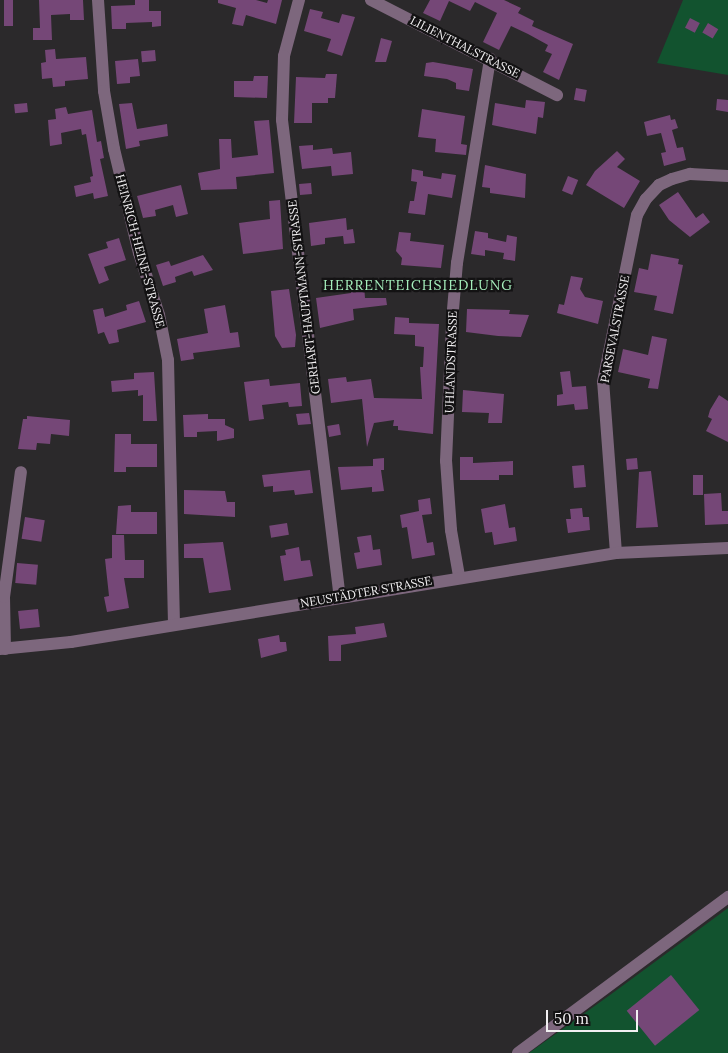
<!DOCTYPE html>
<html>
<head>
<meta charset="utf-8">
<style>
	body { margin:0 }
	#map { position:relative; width:728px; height:1053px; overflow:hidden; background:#2b292b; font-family:Lora,serif }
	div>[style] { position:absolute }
	.green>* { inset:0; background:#12532f }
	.building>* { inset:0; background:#754777; transform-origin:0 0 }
	.minor>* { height:12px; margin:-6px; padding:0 6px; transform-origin:6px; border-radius:6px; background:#7d677d }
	span { translate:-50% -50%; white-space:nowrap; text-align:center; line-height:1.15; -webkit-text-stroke:4.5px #131213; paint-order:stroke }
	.street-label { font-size:12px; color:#f2f0f2 }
	.neighbourhood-label { font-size:14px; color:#a5eebc; letter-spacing:1px }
	.scale { position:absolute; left:546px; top:1010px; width:92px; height:22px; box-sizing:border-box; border:2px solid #f2f0f2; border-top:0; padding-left:6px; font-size:15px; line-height:18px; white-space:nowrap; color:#f2f0f2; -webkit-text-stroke:4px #131213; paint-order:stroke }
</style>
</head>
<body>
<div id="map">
	<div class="green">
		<div style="clip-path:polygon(683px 0,728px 0,728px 75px,657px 63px)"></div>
		<div style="clip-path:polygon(728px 908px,728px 1053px,529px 1053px,610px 995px)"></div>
	</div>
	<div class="building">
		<div style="left:4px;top:0;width:9px;height:26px"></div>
		<div style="clip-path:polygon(39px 0,83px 0,84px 20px,70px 20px,70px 14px,51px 15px,52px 40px,33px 40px,33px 28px,40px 28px)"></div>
		<div style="clip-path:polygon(135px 0,149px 0,149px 11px,161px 11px,161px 26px,152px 27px,152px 22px,126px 23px,126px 29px,112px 29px,111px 6px,135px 5px)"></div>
		<div style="clip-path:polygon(218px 0,256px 0,267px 3px,268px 0,282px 0,276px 24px,246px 15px,243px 26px,232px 24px,236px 8px,218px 3px)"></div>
		<div style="clip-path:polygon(430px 0,504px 0,521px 8px,518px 13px,534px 21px,532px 26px,573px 44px,559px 80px,543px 72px,552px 54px,545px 51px,548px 45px,528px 34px,511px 26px,499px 50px,483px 42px,497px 13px,475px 2px,470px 11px,449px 1px,440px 21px,423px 13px)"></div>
		<div style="clip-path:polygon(310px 9px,323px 12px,321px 18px,339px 23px,342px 14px,355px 17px,342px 56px,327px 51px,331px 39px,304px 31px)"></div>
		<div style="left:690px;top:18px;width:11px;height:11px;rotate:27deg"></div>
		<div style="left:708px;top:23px;width:12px;height:11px;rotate:31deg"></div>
		<div style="clip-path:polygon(381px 38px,392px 41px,386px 62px,375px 62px)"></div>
		<div style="clip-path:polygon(55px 49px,56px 59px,86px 57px,88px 79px,65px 81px,65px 86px,53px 87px,52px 78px,42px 79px,41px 63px,46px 62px,45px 50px)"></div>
		<div style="left:155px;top:50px;width:11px;height:14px;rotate:85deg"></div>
		<div style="clip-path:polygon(138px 59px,140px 76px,130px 77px,130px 83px,117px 84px,115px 61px)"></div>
		<div style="clip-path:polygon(433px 62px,473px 69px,469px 91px,456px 89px,456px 83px,447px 79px,424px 76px,426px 63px)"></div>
		<div style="clip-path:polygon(326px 74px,337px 74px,335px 98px,328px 98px,328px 103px,312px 103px,312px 123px,294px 123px,296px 77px,325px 78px)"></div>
		<div style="clip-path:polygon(254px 76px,268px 76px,267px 98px,234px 97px,234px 81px,253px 81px)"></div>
		<div style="left:576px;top:88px;width:11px;height:12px;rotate:10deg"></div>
		<div style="clip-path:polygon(717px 99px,728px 100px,728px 112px,716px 110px)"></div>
		<div style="clip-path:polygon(526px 100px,545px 102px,543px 118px,538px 117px,536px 134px,492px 125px,495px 103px,525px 108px)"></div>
		<div style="left:27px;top:103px;width:9px;height:13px;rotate:84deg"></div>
		<div style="clip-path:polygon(132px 103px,137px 129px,167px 124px,168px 136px,139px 141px,140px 146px,126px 149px,119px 104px)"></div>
		<div style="clip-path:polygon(66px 107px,68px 114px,92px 110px,97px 142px,101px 141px,104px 158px,100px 159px,108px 196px,94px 199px,93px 193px,76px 197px,74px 186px,91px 182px,90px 177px,93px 176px,86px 134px,82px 135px,81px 129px,61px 133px,62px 144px,50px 146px,48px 120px,56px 119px,55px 109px)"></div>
		<div style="clip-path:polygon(422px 109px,465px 116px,461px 144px,467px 145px,466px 155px,435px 152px,436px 139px,418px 137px)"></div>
		<div style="clip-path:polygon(670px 115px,671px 120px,675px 119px,678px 128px,672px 130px,677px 148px,683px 147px,686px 160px,664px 166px,661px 153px,666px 152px,661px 133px,647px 136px,644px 122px)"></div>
		<div style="clip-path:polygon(269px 120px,274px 173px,236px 177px,237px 189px,201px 190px,198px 173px,220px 169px,219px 139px,231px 139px,232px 158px,258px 155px,254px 121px)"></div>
		<div style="clip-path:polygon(313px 145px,313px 150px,332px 148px,333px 154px,351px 152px,353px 174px,332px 176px,331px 166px,302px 169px,299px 146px)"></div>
		<div style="clip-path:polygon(617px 151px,625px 159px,617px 167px,640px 181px,624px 208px,586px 185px,595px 171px)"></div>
		<div style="clip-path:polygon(485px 165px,526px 174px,525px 198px,490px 193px,490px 188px,482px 187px)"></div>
		<div style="clip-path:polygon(412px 169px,423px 171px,423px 176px,441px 179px,442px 173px,456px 175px,452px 198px,428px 194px,425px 215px,408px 213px,410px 201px,414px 201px,417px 182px,411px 181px)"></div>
		<div style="left:568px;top:176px;width:11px;height:16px;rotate:22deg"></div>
		<div style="left:311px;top:183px;width:11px;height:12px;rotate:85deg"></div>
		<div style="clip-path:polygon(181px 185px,188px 214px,176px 217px,173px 205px,155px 210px,156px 216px,143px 218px,137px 196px)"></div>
		<div style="clip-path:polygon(678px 192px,696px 218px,703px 213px,710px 222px,690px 237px,669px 220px,659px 205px)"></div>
		<div style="clip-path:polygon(280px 200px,283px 249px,243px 254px,239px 223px,270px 219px,269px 201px)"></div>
		<div style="clip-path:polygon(346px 218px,347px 230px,353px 229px,355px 243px,344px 244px,343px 236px,325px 238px,325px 244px,311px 246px,309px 223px)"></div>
		<div style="clip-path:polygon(475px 231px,488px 233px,488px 238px,506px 242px,507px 235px,517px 237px,515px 261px,503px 259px,504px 253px,485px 250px,485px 256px,471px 254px)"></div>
		<div style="clip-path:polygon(399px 232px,411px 233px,410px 241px,444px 245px,441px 268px,401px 265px,402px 258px,396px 251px)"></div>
		<div style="clip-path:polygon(119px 238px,126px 260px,104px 267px,109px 280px,99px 284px,88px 254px,108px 248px,106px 242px)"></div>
		<div style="clip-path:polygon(651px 254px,679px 259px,678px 264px,683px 265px,673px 314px,654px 310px,657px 296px,634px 292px,639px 268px,648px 270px)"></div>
		<div style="clip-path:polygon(203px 255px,213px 270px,194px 276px,192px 271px,175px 277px,176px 282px,163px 286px,156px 265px,169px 261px,171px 266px)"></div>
		<div style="clip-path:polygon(571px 276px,583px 278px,580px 289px,585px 297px,603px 301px,598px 324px,557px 313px,559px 304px,564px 305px)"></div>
		<div style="clip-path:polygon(364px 285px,365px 298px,386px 298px,387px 305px,353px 309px,354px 320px,320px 328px,316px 298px,351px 293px,351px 287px)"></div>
		<div style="clip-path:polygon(289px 289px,296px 335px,295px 347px,282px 348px,275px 336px,271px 291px)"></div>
		<div style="clip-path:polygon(139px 301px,146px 322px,117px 330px,119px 342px,109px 344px,104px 332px,98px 334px,93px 310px,103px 308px,105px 317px,127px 310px,126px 305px)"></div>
		<div style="clip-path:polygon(225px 305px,230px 333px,238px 332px,240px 347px,193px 353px,194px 359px,181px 361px,177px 339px,208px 333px,204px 309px)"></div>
		<div style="clip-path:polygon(467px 309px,510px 310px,509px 314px,529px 315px,521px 337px,498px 336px,466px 332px)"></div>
		<div style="clip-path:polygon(395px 317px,409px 318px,409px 323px,439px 324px,433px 434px,398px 430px,398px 426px,393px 426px,394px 420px,374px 423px,367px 447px,362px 399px,331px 403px,328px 379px,346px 377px,347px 382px,371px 379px,374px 398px,422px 399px,420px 367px,423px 367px,424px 347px,415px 346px,415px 335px,394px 334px)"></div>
		<div style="clip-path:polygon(652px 336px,667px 339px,658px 389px,648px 388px,650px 379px,618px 372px,623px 349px,648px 355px)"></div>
		<div style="clip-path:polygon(570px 371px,572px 387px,586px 386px,588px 409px,575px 410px,574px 404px,557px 406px,557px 395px,563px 394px,560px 372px)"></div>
		<div style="clip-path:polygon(154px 372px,157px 421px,143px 421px,143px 395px,138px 396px,138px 390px,112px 392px,111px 381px,134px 379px,134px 373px)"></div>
		<div style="clip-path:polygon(269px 379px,270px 386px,300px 383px,302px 406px,289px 407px,288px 402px,262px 405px,264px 419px,249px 421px,244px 382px)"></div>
		<div style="clip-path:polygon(463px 390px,504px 394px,502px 423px,488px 423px,489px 413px,462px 412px)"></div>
		<div style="clip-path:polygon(719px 395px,728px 401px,728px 442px,706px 431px,712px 419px,708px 417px,710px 410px)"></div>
		<div style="clip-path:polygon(309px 413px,311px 424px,298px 425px,296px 414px)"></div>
		<div style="clip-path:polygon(208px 414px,208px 419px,225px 419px,225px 425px,234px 429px,234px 438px,217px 441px,217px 431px,197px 432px,197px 437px,184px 437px,183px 415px)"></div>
		<div style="clip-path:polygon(27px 416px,70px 420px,69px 436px,51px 434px,50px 444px,37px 443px,36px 450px,18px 449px,23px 419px,27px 419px)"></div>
		<div style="left:339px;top:424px;width:11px;height:12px;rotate:80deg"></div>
		<div style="clip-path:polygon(115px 434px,131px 434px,131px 444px,157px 444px,157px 467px,126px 467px,126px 472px,114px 472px)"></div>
		<div style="clip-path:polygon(460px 457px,473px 457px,473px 463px,513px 461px,513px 475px,499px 475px,499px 480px,460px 480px)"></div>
		<div style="clip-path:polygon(384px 458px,384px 470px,381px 470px,384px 491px,372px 492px,372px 487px,341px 490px,338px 467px,373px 466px,373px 459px)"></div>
		<div style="left:637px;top:458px;width:11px;height:11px;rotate:85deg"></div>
		<div style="left:584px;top:465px;width:22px;height:12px;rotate:85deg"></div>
		<div style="clip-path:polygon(310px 470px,313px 493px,295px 495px,294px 490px,273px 492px,273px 486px,264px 487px,262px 475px)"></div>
		<div style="clip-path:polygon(651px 471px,658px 527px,636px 528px,639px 472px)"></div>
		<div style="left:693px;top:475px;width:10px;height:20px"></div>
		<div style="clip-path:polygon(184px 490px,225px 491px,227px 502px,235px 502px,235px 517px,184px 514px)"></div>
		<div style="clip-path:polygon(721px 493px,722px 511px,728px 511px,728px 524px,705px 525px,704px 494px)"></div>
		<div style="clip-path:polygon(430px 498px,432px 514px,422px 515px,427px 543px,433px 542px,435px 555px,412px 559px,407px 527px,402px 528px,400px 515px,419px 511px,418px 500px)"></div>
		<div style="clip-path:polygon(505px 504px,509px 528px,515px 527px,517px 541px,494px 545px,492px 532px,485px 533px,481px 509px)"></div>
		<div style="clip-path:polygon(131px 505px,131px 512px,157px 512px,157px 534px,116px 534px,118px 506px)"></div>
		<div style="clip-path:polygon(582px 508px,583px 517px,589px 517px,590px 530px,568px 533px,566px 519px,571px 519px,570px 509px)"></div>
		<div style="left:25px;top:517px;width:20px;height:22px;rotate:9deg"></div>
		<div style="left:287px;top:523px;width:12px;height:18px;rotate:81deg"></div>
		<div style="clip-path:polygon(112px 535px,124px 535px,125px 560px,144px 560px,144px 578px,124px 578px,129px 608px,107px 612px,104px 597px,109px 596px,105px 559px,112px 558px)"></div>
		<div style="clip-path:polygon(371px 535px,373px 550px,380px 549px,382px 565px,357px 569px,354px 553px,360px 552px,357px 537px)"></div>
		<div style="clip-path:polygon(223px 542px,231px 590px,209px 593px,203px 558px,184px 558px,184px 544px)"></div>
		<div style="clip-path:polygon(299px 547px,301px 561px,310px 560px,313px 576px,284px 581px,280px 556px,286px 555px,285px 550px)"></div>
		<div style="left:17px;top:563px;width:21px;height:20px;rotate:5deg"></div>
		<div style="left:38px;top:609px;width:18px;height:20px;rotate:84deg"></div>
		<div style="clip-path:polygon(384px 623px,387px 637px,341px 645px,341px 661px,329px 661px,328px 636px,356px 634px,355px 627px)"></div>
		<div style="clip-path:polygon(279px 635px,280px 642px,286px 642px,287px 651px,261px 658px,258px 639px)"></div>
		<div style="left:671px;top:975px;width:45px;height:57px;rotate:51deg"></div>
	</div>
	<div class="minor">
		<div style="left:98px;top:0;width:91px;rotate:86.2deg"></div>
		<div style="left:104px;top:91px;width:59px;rotate:80.2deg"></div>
		<div style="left:114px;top:149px;width:107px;rotate:76.5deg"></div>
		<div style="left:139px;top:253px;width:65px;rotate:72.1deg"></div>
		<div style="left:159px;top:315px;width:46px;rotate:78.7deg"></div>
		<div style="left:168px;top:360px;width:263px;rotate:88.7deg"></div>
		<div style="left:299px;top:0;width:58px;rotate:105deg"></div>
		<div style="left:284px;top:56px;width:64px;rotate:91.8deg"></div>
		<div style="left:282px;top:120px;width:480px;rotate:83.1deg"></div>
		<div style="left:371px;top:0;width:209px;rotate:27.1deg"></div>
		<div style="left:616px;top:553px;width:171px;rotate:-94.3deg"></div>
		<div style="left:603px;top:382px;width:170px;rotate:-78.5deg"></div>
		<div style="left:637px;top:215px;width:18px;rotate:-61deg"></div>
		<div style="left:646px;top:199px;width:19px;rotate:-47deg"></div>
		<div style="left:659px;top:185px;width:14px;rotate:-25deg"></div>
		<div style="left:672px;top:179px;width:19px;rotate:-16deg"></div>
		<div style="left:690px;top:174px;width:38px;rotate:3deg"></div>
		<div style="left:459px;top:576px;width:47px;rotate:-99.9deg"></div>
		<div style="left:451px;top:530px;width:69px;rotate:-94.1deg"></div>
		<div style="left:446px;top:461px;width:140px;rotate:-87.5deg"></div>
		<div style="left:452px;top:321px;width:58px;rotate:-85.1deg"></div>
		<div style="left:457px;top:263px;width:207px;rotate:-80.8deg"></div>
		<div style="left:0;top:649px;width:71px;rotate:-5.6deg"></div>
		<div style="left:71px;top:642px;width:552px;rotate:-9.27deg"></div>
		<div style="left:616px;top:553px;width:112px;rotate:-2.6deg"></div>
		<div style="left:5px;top:649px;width:52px;rotate:-91.1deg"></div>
		<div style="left:4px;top:597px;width:126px;rotate:-82.3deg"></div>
		<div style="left:518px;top:1053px;width:262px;rotate:-36.6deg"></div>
	</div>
	<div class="street-label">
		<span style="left:465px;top:47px;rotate:27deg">LILIENTHALSTRASSE</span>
		<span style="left:140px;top:251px;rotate:75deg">HEINRICH-HEINE-STRASSE</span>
		<span style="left:304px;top:297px;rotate:-97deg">GERHART-HAUPTMANN-STRASSE</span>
		<span style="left:615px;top:329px;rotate:-79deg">PARSEVALSTRASSE</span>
		<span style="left:451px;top:362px;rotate:-88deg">UHLANDSTRASSE</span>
		<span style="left:366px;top:592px;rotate:-10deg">NEUSTÄDTER STRASSE</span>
	</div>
	<div class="neighbourhood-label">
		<span style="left:418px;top:285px">HERRENTEICHSIEDLUNG</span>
	</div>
	<div class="scale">50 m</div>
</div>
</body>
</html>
